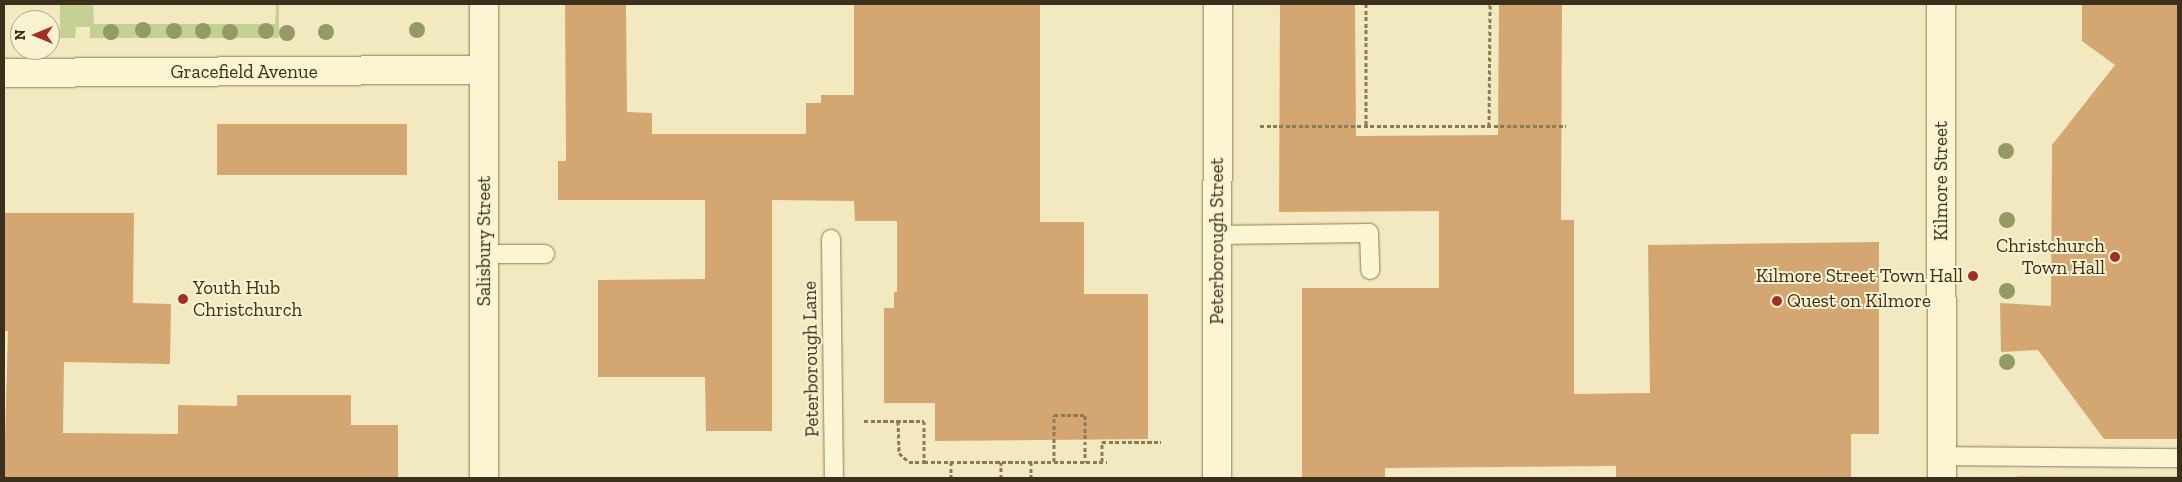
<!DOCTYPE html>
<html>
<head>
<meta charset="utf-8">
<style>
	body { margin:0 }
	#map { position:relative; width:2182px; height:482px; overflow:hidden; background:#f2e9c0; font-family:"Zilla Slab",serif }
	div>[style] { position:absolute }
	.green>* { inset:0; background:#c3d293; transform-origin:0 0 }
	.building>* { inset:0; background:#d4a772; transform-origin:0 0 }
	.path>* { height:3px; margin-top:-1.5px; transform-origin:0; background:repeating-linear-gradient(90deg,#8d7a56 0 4px,transparent 0 6.5px) }
	.roads { filter:drop-shadow(0 0 1px #8d7a56) drop-shadow(0 0 1px #8d7a56) }
	.service>* { height:18px; margin:-9px; padding:0 9px; transform-origin:9px; border-radius:9px; background:#fcf5d4 }
	.minor>* { height:28px; margin:-14px; padding:0 14px; transform-origin:14px; border-radius:14px; background:#fcf5d4 }
	.tertiary>* { height:28px; margin:-14px; padding:0 14px; transform-origin:14px; border-radius:14px; background:#fcf5d4 }
	.secondary>* { height:28px; margin:-14px; padding:0 14px; transform-origin:14px; border-radius:14px; background:#fcf5d4 }
	.trees>* { width:16px; height:16px; margin:-8px; border-radius:50%; background:#939a68 }
	.dots>* { width:14px; height:14px; translate:-50% -50%; box-sizing:border-box; border:2px solid #f9f2d1; border-radius:50% }
	span { translate:-50% -50%; white-space:nowrap; text-align:center; line-height:1.15; -webkit-text-stroke:4px #f9f2d1; paint-order:stroke }
	.street-label { font-size:19px; color:#3c2f1c }
	.poi-label { font-size:19px; color:#3c2f1c }
	.right { translate:-100% -50%; text-align:right }
	.left { translate:0 -50%; text-align:left }
	.frame { position:absolute; inset:0; border:5px solid #3c2f1c; pointer-events:none }
	.north { position:absolute; left:10px; top:10px; width:50px; height:50px; box-sizing:border-box; background:#f9f2d1; border:1px solid #ada489; border-radius:50%; rotate:270deg; font-size:14px; font-weight:700; line-height:20px; text-align:center; color:#3c2f1c }
	.north::after { content:''; display:block; margin:auto; width:18px; height:22px; background:#a32f20; clip-path:polygon(50% 0,100% 100%,50% 72%,0 100%) }
</style>
</head>
<body>
<div id="map">
	<div class="green">
		<div style="clip-path:polygon(60px 4px,93px 4px,94px 24px,275px 24px,276px 4px,279px 4px,279px 38px,90px 38px,90px 27px,76px 27px,75px 38px,60px 38px)"></div>
		<div style="left:2017px;top:476px;width:161px;height:2px"></div>
	</div>
	<div class="building">
		<div style="clip-path:polygon(565px 4px,626px 4px,627px 112px,652px 113px,652px 134px,806px 134px,806px 103px,821px 103px,821px 95px,854px 95px,854px 4px,1040px 4px,1040px 222px,1084px 222px,1084px 294px,1148px 294px,1148px 439px,935px 441px,935px 403px,884px 403px,884px 308px,894px 308px,894px 292px,897px 292px,897px 221px,855px 221px,854px 201px,772px 200px,772px 431px,706px 431px,705px 377px,598px 377px,598px 280px,705px 279px,705px 200px,558px 200px,558px 161px,566px 161px)"></div>
		<div style="clip-path:polygon(1280px 4px,1355px 4px,1356px 136px,1498px 135px,1499px 4px,1562px 4px,1561px 220px,1574px 220px,1574px 394px,1650px 393px,1648px 245px,1879px 242px,1879px 434px,1851px 434px,1851px 478px,1616px 478px,1616px 466px,1385px 468px,1385px 478px,1302px 478px,1302px 288px,1439px 288px,1439px 211px,1279px 212px)"></div>
		<div style="clip-path:polygon(2082px 4px,2178px 4px,2178px 439px,2104px 439px,2038px 350px,2001px 352px,2000px 303px,2051px 306px,2052px 145px,2115px 65px,2082px 41px)"></div>
		<div style="left:407px;top:124px;width:51px;height:190px;rotate:90deg"></div>
		<div style="clip-path:polygon(4px 213px,134px 213px,133px 303px,171px 304px,170px 364px,64px 362px,63px 433px,178px 434px,178px 405px,237px 406px,237px 395px,351px 395px,351px 425px,398px 425px,398px 478px,4px 478px,8px 331px,4px 331px)"></div>
	</div>
	<div class="path">
		<div style="left:1366px;top:4px;width:122px;rotate:90deg"></div>
		<div style="left:1260px;top:126px;width:306px"></div>
		<div style="left:1489px;top:126px;width:122px;rotate:-89.5deg"></div>
		<div style="left:864px;top:421px;width:60px"></div>
		<div style="left:924px;top:421px;width:41px;rotate:90deg"></div>
		<div style="left:924px;top:462px;width:183px"></div>
		<div style="left:898px;top:421px;width:32px;rotate:88deg"></div>
		<div style="left:899px;top:453px;width:13px;rotate:42deg"></div>
		<div style="left:909px;top:462px;width:15px"></div>
		<div style="left:951px;top:462px;width:16px;rotate:90deg"></div>
		<div style="left:1031px;top:462px;width:16px;rotate:90deg"></div>
		<div style="left:1054px;top:462px;width:47px;rotate:-90deg"></div>
		<div style="left:1054px;top:415px;width:31px"></div>
		<div style="left:1085px;top:415px;width:47px;rotate:90deg"></div>
		<div style="left:1102px;top:462px;width:20px;rotate:-90deg"></div>
		<div style="left:1102px;top:442px;width:59px"></div>
		<div style="left:1001px;top:478px;width:16px;rotate:-90deg"></div>
	</div>
	<div class="roads">
		<div class="service">
			<div style="left:1217px;top:235px;width:152px;rotate:-0.8deg"></div>
			<div style="left:1369px;top:233px;width:37px;rotate:88deg"></div>
			<div style="left:831px;top:239px;width:239px;rotate:89.3deg"></div>
			<div style="left:484px;top:254px;width:61px"></div>
			<div style="left:1942px;top:456px;width:236px;rotate:0.5deg"></div>
		</div>
		<div class="minor">
			<div style="left:4px;top:73px;width:480px;rotate:-0.4deg"></div>
			<div style="left:1217px;top:478px;width:474px;rotate:-89.9deg"></div>
		</div>
		<div class="tertiary">
			<div style="left:484px;top:4px;width:474px;rotate:90deg"></div>
		</div>
		<div class="secondary">
			<div style="left:1941px;top:4px;width:474px;rotate:89.9deg"></div>
		</div>
	</div>
	<div class="trees">
		<div style="left:143px;top:30px"></div>
		<div style="left:417px;top:30px"></div>
		<div style="left:174px;top:31px"></div>
		<div style="left:203px;top:31px"></div>
		<div style="left:266px;top:31px"></div>
		<div style="left:111px;top:32px"></div>
		<div style="left:230px;top:32px"></div>
		<div style="left:326px;top:32px"></div>
		<div style="left:287px;top:33px"></div>
		<div style="left:2006px;top:151px"></div>
		<div style="left:2007px;top:220px"></div>
		<div style="left:2007px;top:291px"></div>
		<div style="left:2007px;top:362px"></div>
	</div>
	<div class="dots">
		<div style="left:2115px;top:257px;background:#a32f20"></div>
		<div style="left:1973px;top:276px;background:#a32f20"></div>
		<div style="left:183px;top:299px;background:#a32f20"></div>
		<div style="left:1777px;top:301px;background:#a32f20"></div>
	</div>
	<div class="street-label">
		<span style="left:244px;top:72px">Gracefield Avenue</span>
		<span style="left:1941px;top:181px;rotate:-90deg">Kilmore Street</span>
		<span style="left:484px;top:241px;rotate:-90deg">Salisbury Street</span>
		<span style="left:1217px;top:241px;rotate:-90deg">Peterborough Street</span>
		<span style="left:811px;top:359px;rotate:-91deg">Peterborough Lane</span>
	</div>
	<div class="poi-label">
		<span class="right" style="left:2105px;top:257px">Christchurch<br>Town Hall</span>
		<span class="right" style="left:1963px;top:276px">Kilmore Street Town Hall</span>
		<span class="left" style="left:193px;top:299px">Youth Hub<br>Christchurch</span>
		<span class="left" style="left:1787px;top:301px">Quest on Kilmore</span>
	</div>
	<div class="frame"></div>
	<div class="north">N</div>
</div>
</body>
</html>
